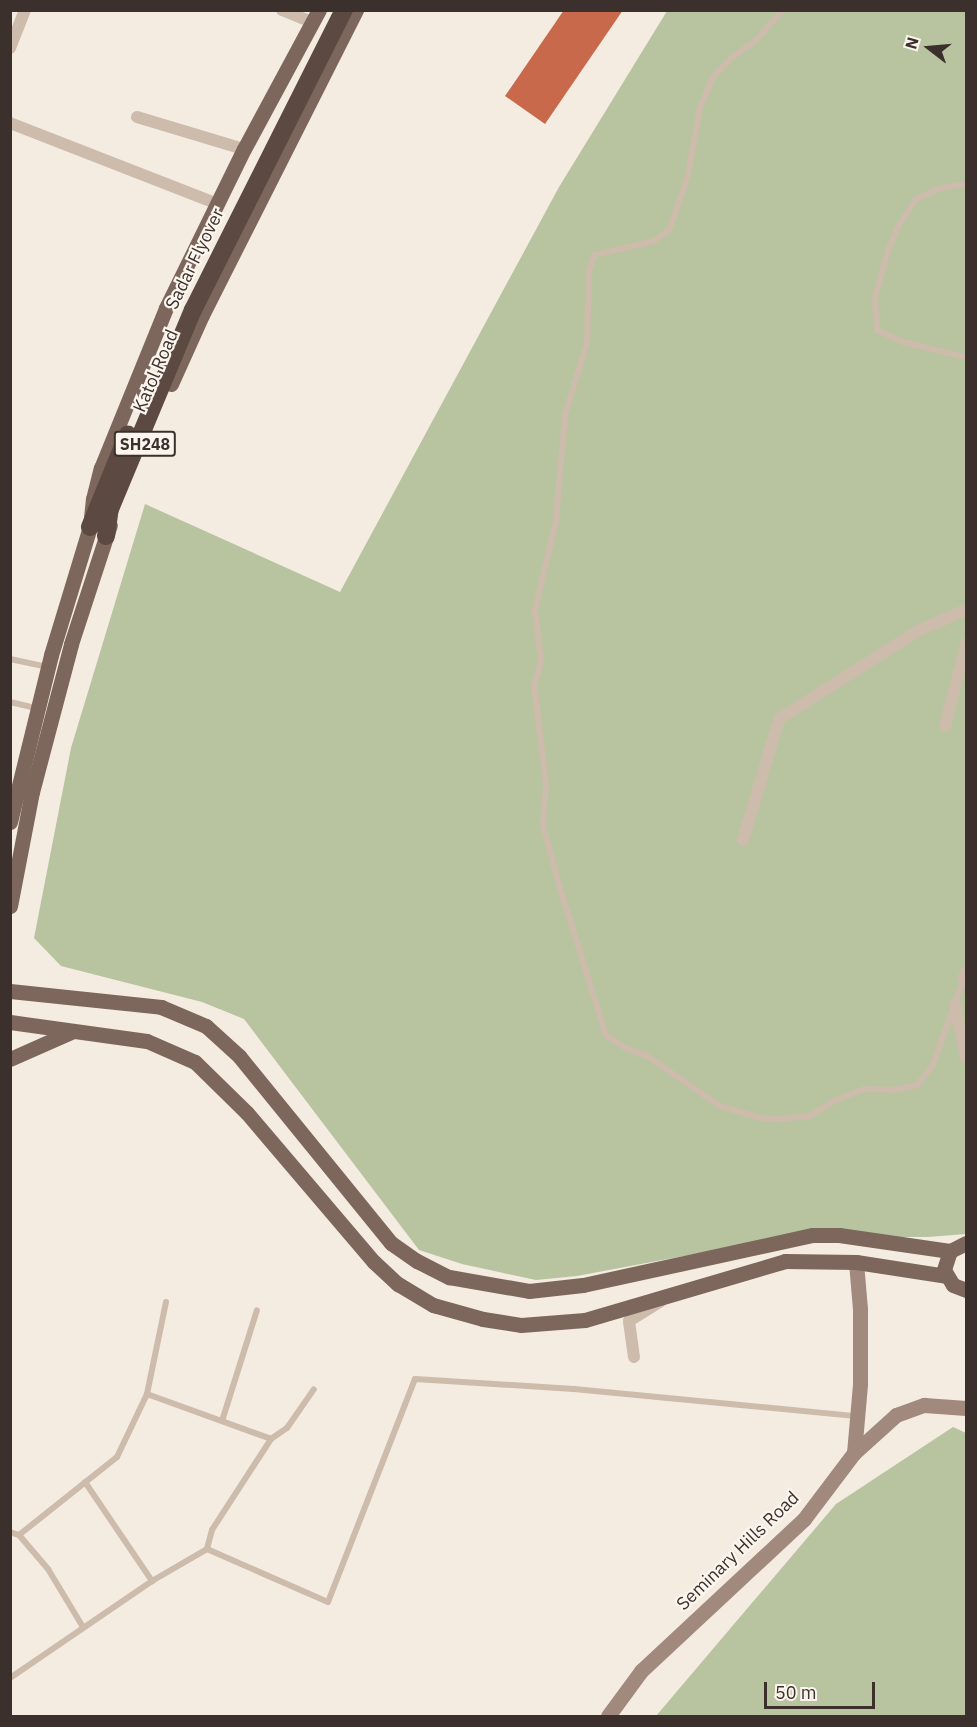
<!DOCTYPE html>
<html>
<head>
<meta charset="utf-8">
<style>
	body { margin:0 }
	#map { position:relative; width:977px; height:1727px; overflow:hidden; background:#f4ebe1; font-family:"IBM Plex Sans",sans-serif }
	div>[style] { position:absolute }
	.green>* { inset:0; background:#b8c4a0 }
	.building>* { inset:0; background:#c8694b }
	.lane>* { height:6px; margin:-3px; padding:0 3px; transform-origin:3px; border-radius:3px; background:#cdbbac }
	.street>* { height:12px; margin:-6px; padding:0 6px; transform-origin:6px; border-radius:6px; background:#cdbbac }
	.secondary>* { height:15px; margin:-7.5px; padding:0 7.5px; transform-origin:7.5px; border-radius:7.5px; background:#a18a7d }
	.primary>* { height:15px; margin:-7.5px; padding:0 7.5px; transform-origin:7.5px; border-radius:7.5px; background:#7d675c }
	.highway>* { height:18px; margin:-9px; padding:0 9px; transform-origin:9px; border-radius:9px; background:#5c4a42 }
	span { translate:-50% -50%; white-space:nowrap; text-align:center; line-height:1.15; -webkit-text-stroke:4.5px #fbf5ee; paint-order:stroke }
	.shield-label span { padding:2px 4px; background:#fbf5ee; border:2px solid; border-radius:4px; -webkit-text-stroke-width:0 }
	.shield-label { font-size:16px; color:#3b302b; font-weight:700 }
	.street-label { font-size:18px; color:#3b302b }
	.frame { position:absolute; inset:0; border:12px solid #3b302b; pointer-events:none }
	.north { position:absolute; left:899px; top:18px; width:60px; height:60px; -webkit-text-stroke:4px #fbf5ee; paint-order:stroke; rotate:286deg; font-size:16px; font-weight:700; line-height:24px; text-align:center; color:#3b302b }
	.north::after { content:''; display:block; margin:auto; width:21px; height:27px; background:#3b302b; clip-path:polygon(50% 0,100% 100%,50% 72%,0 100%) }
	.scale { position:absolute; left:764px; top:1682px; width:111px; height:27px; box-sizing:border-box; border:3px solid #3b302b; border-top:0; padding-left:8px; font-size:18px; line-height:21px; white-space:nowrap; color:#3b302b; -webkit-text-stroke:4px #fbf5ee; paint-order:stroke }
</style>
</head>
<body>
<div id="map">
	<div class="green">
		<div style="clip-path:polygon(667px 11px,966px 11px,966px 1234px,928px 1237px,785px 1237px,577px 1276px,536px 1280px,462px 1264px,419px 1250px,244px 1019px,202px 1002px,61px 966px,34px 938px,71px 748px,145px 504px,340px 592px,559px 187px)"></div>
		<div style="clip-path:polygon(953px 1427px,966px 1433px,966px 1716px,656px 1716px,836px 1504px)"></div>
	</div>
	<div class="building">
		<div style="clip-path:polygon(564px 10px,623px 10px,545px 124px,505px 96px)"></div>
	</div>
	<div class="lane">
		<div style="left:783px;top:10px;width:42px;rotate:132.1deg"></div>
		<div style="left:755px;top:41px;width:29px;rotate:145deg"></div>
		<div style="left:731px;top:58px;width:26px;rotate:133deg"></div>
		<div style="left:713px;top:77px;width:33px;rotate:113deg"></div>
		<div style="left:700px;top:107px;width:73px;rotate:100.2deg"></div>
		<div style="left:687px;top:179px;width:54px;rotate:109.4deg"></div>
		<div style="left:669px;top:230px;width:19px;rotate:144deg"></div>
		<div style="left:654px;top:241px;width:62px;rotate:166.9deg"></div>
		<div style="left:594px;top:255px;width:17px;rotate:107deg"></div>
		<div style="left:589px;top:271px;width:72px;rotate:91.6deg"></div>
		<div style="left:587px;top:343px;width:75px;rotate:107deg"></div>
		<div style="left:565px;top:415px;width:106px;rotate:94.9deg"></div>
		<div style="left:556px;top:521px;width:91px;rotate:103.3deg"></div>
		<div style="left:535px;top:610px;width:51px;rotate:83.3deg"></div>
		<div style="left:541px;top:661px;width:25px;rotate:106deg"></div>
		<div style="left:534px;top:685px;width:100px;rotate:83.1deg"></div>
		<div style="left:546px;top:784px;width:41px;rotate:94.2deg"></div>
		<div style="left:543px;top:825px;width:62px;rotate:75.1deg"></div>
		<div style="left:559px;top:885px;width:157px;rotate:72.6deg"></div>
		<div style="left:606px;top:1035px;width:25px;rotate:34deg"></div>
		<div style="left:627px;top:1049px;width:20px;rotate:18deg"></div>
		<div style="left:646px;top:1055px;width:90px;rotate:34.6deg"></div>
		<div style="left:720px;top:1106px;width:43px;rotate:16.3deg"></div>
		<div style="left:761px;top:1118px;width:20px;rotate:3deg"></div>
		<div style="left:781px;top:1119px;width:29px;rotate:-6deg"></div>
		<div style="left:810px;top:1116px;width:28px;rotate:-32deg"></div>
		<div style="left:834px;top:1101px;width:32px;rotate:-22deg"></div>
		<div style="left:864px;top:1089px;width:28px;rotate:2deg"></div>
		<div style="left:892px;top:1090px;width:25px;rotate:-11deg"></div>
		<div style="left:917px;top:1085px;width:26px;rotate:-51deg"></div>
		<div style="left:933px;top:1065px;width:92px;rotate:-70.4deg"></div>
		<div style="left:966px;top:184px;width:26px;rotate:171deg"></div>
		<div style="left:940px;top:188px;width:26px;rotate:155deg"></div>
		<div style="left:916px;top:199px;width:33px;rotate:123deg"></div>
		<div style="left:898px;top:227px;width:25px;rotate:113deg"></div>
		<div style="left:888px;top:250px;width:50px;rotate:105.2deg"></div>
		<div style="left:875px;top:298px;width:32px;rotate:86deg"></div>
		<div style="left:877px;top:330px;width:29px;rotate:25deg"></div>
		<div style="left:903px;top:342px;width:65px;rotate:13.4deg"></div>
		<div style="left:10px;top:659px;width:38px;rotate:12deg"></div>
		<div style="left:10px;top:702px;width:27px;rotate:13deg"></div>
		<div style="left:166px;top:1302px;width:94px;rotate:101.7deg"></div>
		<div style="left:147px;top:1394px;width:132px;rotate:19.9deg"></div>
		<div style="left:271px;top:1439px;width:108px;rotate:123deg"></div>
		<div style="left:212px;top:1530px;width:20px;rotate:105deg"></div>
		<div style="left:222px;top:1421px;width:116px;rotate:-72.5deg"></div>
		<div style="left:271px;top:1439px;width:19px;rotate:-35deg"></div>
		<div style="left:287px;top:1428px;width:47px;rotate:-55.3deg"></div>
		<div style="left:85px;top:1482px;width:120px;rotate:55.9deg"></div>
		<div style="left:10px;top:1532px;width:9px;rotate:18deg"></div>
		<div style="left:19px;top:1535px;width:45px;rotate:49.5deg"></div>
		<div style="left:48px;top:1569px;width:68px;rotate:58.9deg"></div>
		<div style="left:19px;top:1535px;width:125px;rotate:-38.5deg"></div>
		<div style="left:117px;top:1457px;width:70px;rotate:-64.5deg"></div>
		<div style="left:10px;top:1678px;width:172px;rotate:-34.3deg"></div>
		<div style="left:152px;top:1581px;width:64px;rotate:-30.2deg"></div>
		<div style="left:207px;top:1549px;width:132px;rotate:23.7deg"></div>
		<div style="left:328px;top:1602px;width:239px;rotate:-68.7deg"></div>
		<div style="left:415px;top:1379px;width:159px;rotate:3.6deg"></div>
		<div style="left:574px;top:1389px;width:283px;rotate:5.5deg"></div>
	</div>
	<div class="street">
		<div style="left:282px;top:10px;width:32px;rotate:22deg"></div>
		<div style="left:10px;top:48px;width:41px;rotate:-68.5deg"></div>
		<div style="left:137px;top:117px;width:112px;rotate:16.7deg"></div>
		<div style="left:10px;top:123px;width:223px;rotate:21.3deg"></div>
		<div style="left:945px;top:726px;width:85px;rotate:-75.6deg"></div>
		<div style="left:743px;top:840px;width:126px;rotate:-73.4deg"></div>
		<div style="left:779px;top:719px;width:166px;rotate:-32.4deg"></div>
		<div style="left:919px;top:630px;width:51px;rotate:-23.1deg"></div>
		<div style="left:964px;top:978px;width:6px;rotate:-72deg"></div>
		<div style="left:955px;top:1005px;width:54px;rotate:78.3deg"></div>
		<div style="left:634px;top:1357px;width:36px;rotate:-98deg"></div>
		<div style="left:629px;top:1321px;width:38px;rotate:-32deg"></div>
	</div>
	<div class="secondary">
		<div style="left:854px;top:1453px;width:69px;rotate:-85deg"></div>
		<div style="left:860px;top:1384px;width:75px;rotate:-90deg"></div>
		<div style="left:860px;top:1309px;width:47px;rotate:-94.9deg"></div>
		<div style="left:608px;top:1716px;width:56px;rotate:-53.7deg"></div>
		<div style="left:641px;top:1671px;width:223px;rotate:-43deg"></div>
		<div style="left:804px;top:1519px;width:83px;rotate:-52.9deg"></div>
		<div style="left:854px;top:1453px;width:57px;rotate:-42.1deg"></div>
		<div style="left:896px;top:1415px;width:30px;rotate:-20deg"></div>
		<div style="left:924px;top:1405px;width:42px;rotate:4.1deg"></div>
	</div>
	<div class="primary">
		<div style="left:171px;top:384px;width:76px;rotate:-65.8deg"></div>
		<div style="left:202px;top:315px;width:342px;rotate:-63.2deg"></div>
		<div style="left:10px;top:822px;width:172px;rotate:-76.2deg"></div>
		<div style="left:51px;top:655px;width:134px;rotate:-73.1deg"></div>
		<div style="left:90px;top:527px;width:28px;rotate:-84deg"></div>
		<div style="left:93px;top:499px;width:32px;rotate:-76deg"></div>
		<div style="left:101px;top:468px;width:173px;rotate:-67.9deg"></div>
		<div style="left:166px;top:308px;width:177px;rotate:-63.9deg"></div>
		<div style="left:244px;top:149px;width:158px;rotate:-61.7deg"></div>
		<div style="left:10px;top:906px;width:116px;rotate:-79.1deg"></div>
		<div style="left:32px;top:792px;width:153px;rotate:-75.2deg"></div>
		<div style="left:71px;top:644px;width:125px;rotate:-71.9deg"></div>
		<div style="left:10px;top:991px;width:152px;rotate:6deg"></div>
		<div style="left:161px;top:1007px;width:49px;rotate:22.9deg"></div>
		<div style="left:206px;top:1026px;width:45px;rotate:42.3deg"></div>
		<div style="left:239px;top:1056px;width:241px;rotate:50.9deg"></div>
		<div style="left:391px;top:1243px;width:32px;rotate:35deg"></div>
		<div style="left:417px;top:1261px;width:36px;rotate:27deg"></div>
		<div style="left:449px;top:1277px;width:81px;rotate:9.9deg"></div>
		<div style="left:529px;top:1291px;width:54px;rotate:-6.3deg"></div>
		<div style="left:583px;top:1285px;width:235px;rotate:-12.3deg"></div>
		<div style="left:813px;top:1235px;width:26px"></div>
		<div style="left:839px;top:1235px;width:112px;rotate:8.2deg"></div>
		<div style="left:10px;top:1022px;width:138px;rotate:7.9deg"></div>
		<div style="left:147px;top:1041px;width:52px;rotate:23.6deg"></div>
		<div style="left:195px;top:1062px;width:73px;rotate:44.4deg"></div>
		<div style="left:247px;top:1113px;width:196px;rotate:49.6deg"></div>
		<div style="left:374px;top:1262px;width:33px;rotate:43deg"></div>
		<div style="left:398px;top:1284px;width:41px;rotate:31deg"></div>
		<div style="left:433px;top:1305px;width:52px;rotate:15.6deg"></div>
		<div style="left:483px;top:1319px;width:38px;rotate:9deg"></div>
		<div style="left:521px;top:1325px;width:64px;rotate:-4.5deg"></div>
		<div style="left:585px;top:1320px;width:209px;rotate:-16.4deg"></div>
		<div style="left:785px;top:1261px;width:71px;rotate:0.8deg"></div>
		<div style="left:856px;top:1262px;width:91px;rotate:8.8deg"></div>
		<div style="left:10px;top:1059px;width:67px;rotate:-23.9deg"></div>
		<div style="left:966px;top:1243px;width:18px;rotate:153deg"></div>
		<div style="left:950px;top:1251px;width:20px;rotate:108deg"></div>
		<div style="left:944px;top:1270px;width:17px;rotate:59deg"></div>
		<div style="left:953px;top:1285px;width:14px;rotate:21deg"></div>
	</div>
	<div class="highway">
		<div style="left:90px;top:527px;width:100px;rotate:-67.8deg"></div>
		<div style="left:106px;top:536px;width:27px;rotate:-82deg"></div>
		<div style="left:110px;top:509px;width:216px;rotate:-67.4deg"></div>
		<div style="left:193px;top:310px;width:336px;rotate:-63.3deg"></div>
	</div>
	<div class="shield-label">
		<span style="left:145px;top:444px">SH248</span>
	</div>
	<div class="street-label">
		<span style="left:195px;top:259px;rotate:-64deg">Sadar Flyover</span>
		<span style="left:156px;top:371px;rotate:-67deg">Katol Road</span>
		<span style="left:738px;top:1551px;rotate:-44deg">Seminary Hills Road</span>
	</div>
	<div class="frame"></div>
	<div class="north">N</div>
	<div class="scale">50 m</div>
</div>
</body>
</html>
